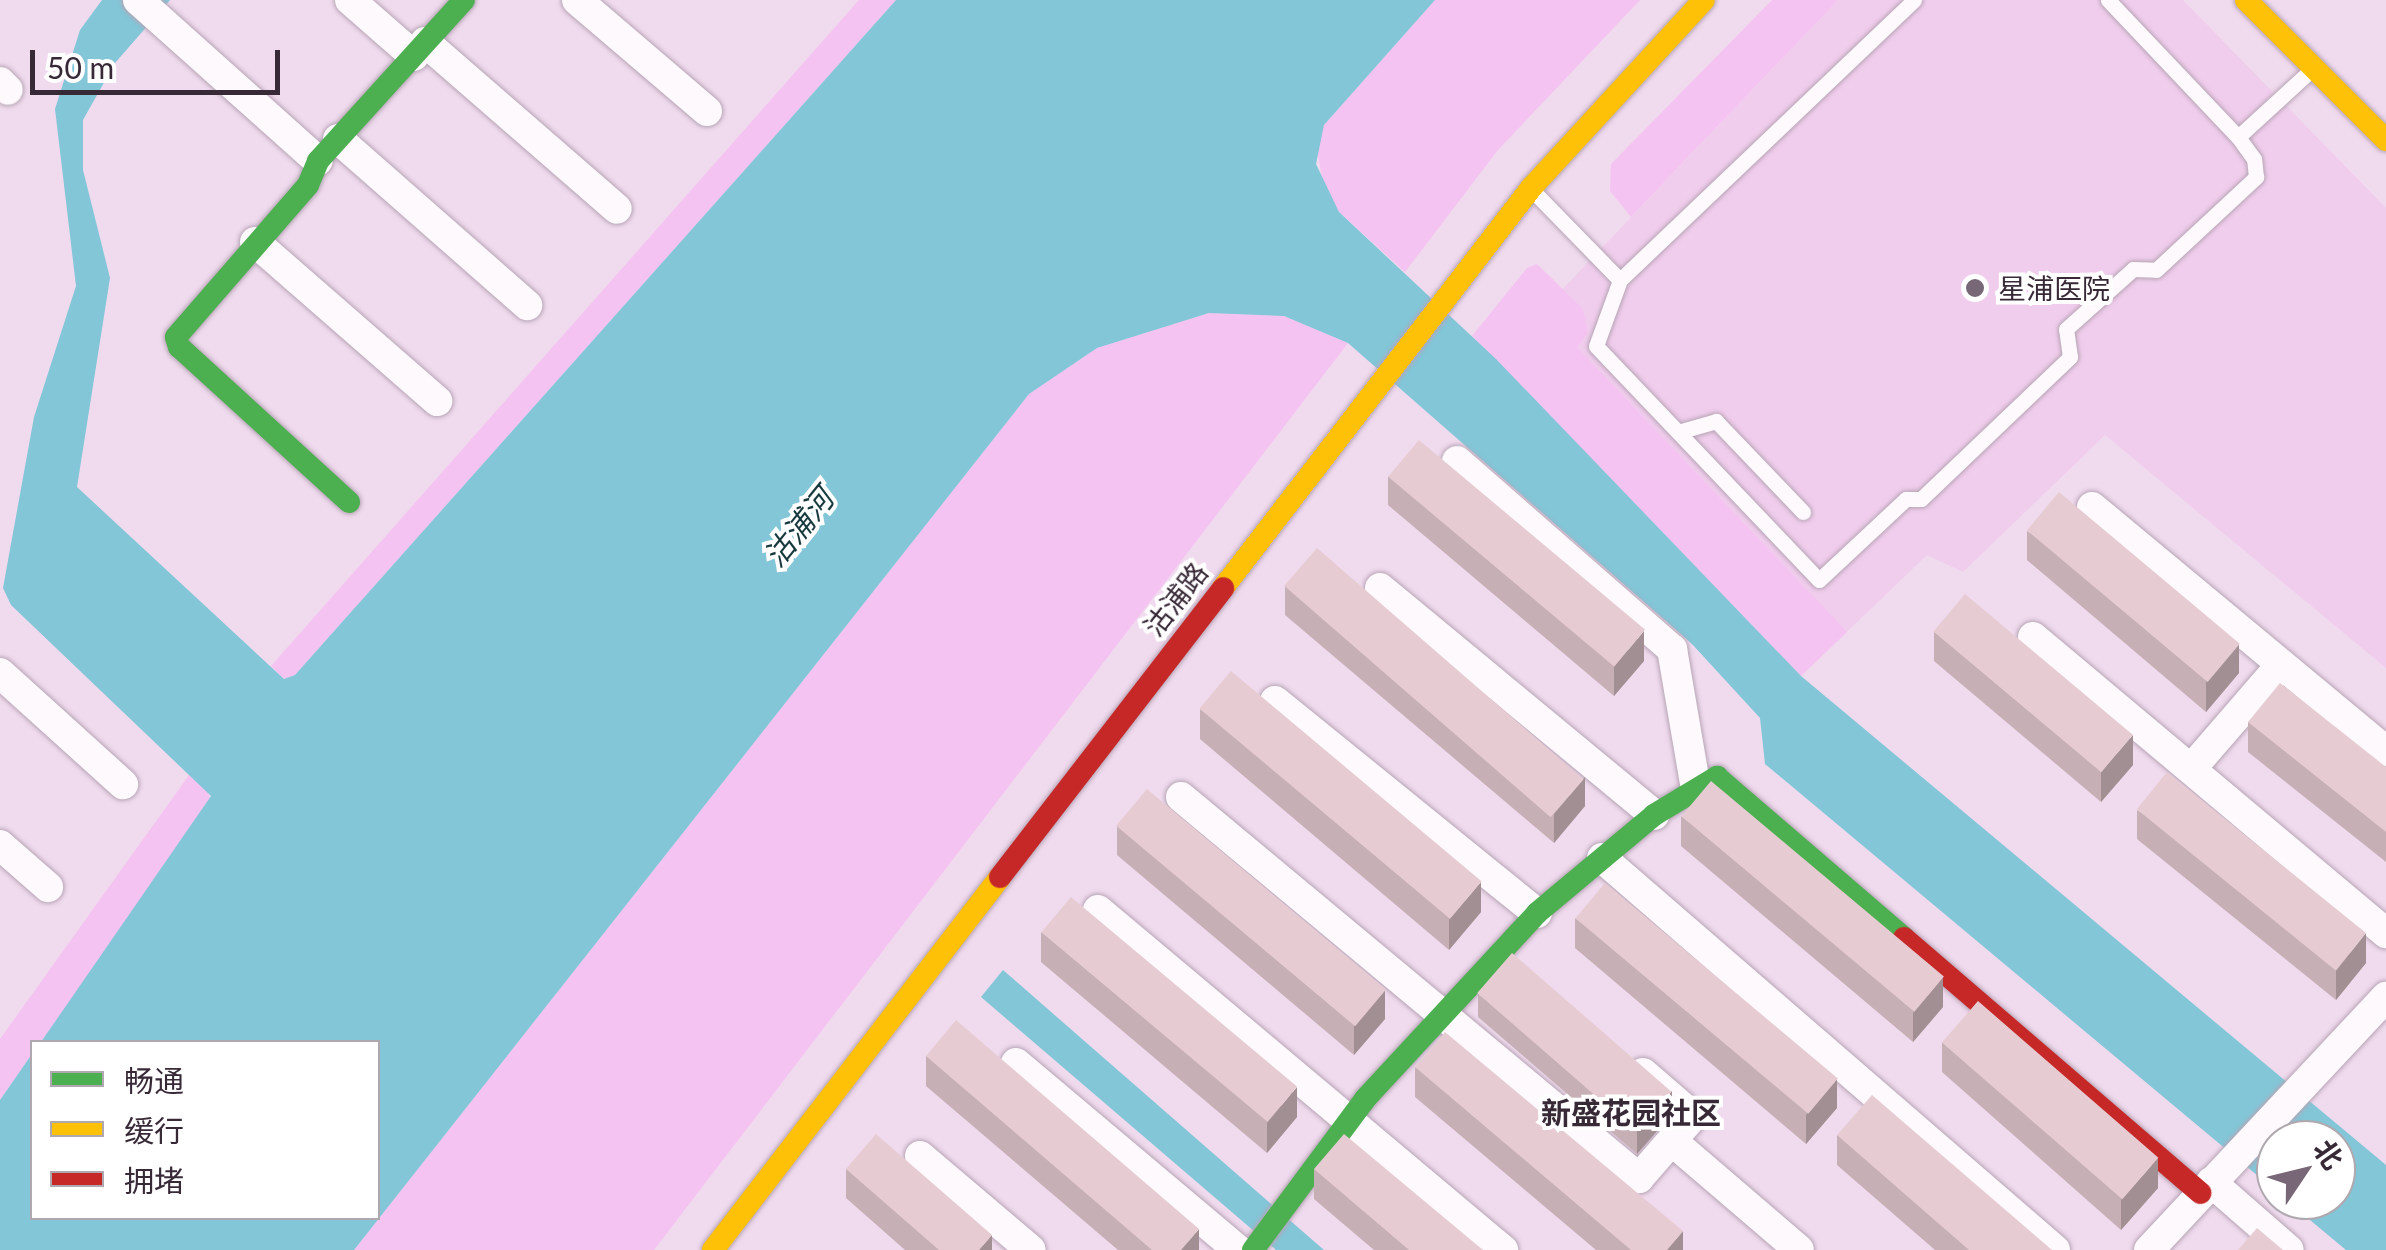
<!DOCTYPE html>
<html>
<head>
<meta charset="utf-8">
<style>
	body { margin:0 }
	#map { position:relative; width:2386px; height:1250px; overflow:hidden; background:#f0daee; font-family:Lato,"Noto Sans SC",sans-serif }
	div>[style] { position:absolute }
	.built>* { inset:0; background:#f1cded }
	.green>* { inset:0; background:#f5c3f1 }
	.water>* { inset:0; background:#82c6d8 }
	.roads { filter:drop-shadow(0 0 2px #b6a5b5) drop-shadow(0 0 2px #b6a5b5) }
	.lane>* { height:15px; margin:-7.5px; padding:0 7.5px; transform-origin:7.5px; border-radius:7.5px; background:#fdf9fc }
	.street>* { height:30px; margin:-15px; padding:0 15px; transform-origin:15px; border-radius:15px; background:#fdf9fc }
	.fast>* { height:22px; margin:-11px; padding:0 11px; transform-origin:11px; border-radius:11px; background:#4caf50 }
	.slow>* { height:22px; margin:-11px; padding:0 11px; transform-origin:11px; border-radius:11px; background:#ffc107 }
	.jam>* { height:22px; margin:-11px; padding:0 11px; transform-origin:11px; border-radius:11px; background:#c62828 }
	.wall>* { inset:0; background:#c6afb5 }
	.shaded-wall>* { inset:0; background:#a18f93 }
	.building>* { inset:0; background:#e6ccd2; transform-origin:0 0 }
	.dots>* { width:28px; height:28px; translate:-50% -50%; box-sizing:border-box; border:5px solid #fff; border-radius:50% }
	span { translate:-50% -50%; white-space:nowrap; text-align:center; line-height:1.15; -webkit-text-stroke:8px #fff; paint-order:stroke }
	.poi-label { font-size:28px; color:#382937 }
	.left { translate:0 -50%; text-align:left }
	.street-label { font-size:28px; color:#382937 }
	.water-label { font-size:30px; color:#18393e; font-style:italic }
	.neighbourhood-label { font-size:30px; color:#382937; font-weight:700 }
	.legend { position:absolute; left:30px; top:1040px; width:350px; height:180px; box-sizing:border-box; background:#fff; border:2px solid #afa9af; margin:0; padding:12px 18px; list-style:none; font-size:30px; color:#382937 }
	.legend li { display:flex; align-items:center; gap:20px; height:50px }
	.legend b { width:50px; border:2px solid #afa9af }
	.north { position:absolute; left:2256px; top:1120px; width:100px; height:100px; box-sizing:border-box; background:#fff; border:2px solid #afa9af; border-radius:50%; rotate:55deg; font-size:28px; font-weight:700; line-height:40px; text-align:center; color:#382937 }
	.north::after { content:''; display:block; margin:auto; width:35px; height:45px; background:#786777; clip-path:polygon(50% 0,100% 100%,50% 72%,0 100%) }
	.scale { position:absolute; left:30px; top:50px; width:250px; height:45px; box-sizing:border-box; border:5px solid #382937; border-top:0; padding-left:12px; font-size:30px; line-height:35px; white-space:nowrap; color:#382937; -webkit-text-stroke:8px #fff; paint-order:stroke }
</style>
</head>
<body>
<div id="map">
	<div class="built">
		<div style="clip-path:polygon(1838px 0,2183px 0,2386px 208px,2386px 668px,2105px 435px,1963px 572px,1927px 555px,1801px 676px,1496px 359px)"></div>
	</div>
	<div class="green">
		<div style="clip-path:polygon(859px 0,896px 0,295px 675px,284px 679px,271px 666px)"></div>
		<div style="clip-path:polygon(1435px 0,1640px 0,1498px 150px,1405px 272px,1339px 212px,1324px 189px,1316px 144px,1324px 125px)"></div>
		<div style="clip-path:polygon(1772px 0,1838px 0,1631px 217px,1610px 191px,1611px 164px)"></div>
		<div style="clip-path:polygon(1537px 264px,1583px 309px,1588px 333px,1577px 347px,1847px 632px,1801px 676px,1472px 336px,1527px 268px)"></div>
		<div style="clip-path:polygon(1209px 313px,1284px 316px,1348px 343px,654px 1250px,354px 1250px,1029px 394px,1097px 348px)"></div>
		<div style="clip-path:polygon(192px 771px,207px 787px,211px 804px,41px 1042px,32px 1042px,32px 1054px,0 1100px,0 1039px)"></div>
	</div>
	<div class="water">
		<div style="clip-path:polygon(102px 0,170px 0,115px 63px,83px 120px,83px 170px,110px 278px,77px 487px,284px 679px,295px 675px,896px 0,1435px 0,1324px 125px,1316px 164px,1339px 212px,1496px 359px,1801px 676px,2386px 1165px,2386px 1250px,2346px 1250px,2286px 1200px,2336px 1200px,2336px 1140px,2276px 1140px,2276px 1191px,1765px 764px,1760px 718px,1692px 644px,1348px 343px,1284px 316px,1209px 313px,1097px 348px,1029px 394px,354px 1250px,0 1250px,0 1100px,32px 1054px,32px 1218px,378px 1218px,378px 1042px,41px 1042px,211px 796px,11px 605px,3px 588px,34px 417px,76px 286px,55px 109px,80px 30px)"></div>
		<div style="clip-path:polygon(1003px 970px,1324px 1250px,1276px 1250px,981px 997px)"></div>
	</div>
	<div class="roads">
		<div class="lane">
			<div style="left:1914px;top:0;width:406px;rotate:136.4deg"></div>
			<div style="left:1620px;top:280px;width:70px;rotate:110deg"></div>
			<div style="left:1596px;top:346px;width:323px;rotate:46.4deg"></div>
			<div style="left:1819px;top:580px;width:119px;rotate:-43deg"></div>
			<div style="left:1906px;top:499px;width:15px"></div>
			<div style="left:1921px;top:499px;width:206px;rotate:-43.6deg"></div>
			<div style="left:2070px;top:357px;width:28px;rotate:-98deg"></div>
			<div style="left:2066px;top:329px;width:90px;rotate:-41.8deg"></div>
			<div style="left:2133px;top:269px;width:23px;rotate:2deg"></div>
			<div style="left:2156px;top:270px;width:137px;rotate:-42.9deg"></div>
			<div style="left:2256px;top:177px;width:18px;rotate:-96deg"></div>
			<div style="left:2254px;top:159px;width:27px;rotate:-126deg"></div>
			<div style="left:2238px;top:137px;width:189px;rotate:-133.5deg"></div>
			<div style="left:2238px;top:137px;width:98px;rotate:-42.5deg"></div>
			<div style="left:1533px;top:191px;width:124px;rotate:45.7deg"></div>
			<div style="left:1678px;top:432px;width:40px;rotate:-16deg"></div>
			<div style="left:1716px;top:421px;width:126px;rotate:46.3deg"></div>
		</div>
		<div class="street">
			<div style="left:138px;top:0;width:241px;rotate:41.8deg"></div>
			<div style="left:350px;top:0;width:85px;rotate:41.2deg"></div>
			<div style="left:577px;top:0;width:171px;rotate:40.5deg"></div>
			<div style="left:425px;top:42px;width:254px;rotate:41deg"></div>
			<div style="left:0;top:82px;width:11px;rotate:45deg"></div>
			<div style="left:338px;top:139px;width:252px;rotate:41.3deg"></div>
			<div style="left:255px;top:242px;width:242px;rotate:41.1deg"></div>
			<div style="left:1457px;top:461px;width:286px;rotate:41.2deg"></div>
			<div style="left:1672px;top:649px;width:137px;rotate:80.3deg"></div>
			<div style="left:2092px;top:507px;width:382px;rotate:39.7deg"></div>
			<div style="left:1380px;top:588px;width:356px;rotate:39.6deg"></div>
			<div style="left:2033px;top:637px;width:461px;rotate:40deg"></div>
			<div style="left:0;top:673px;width:166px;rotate:42.1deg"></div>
			<div style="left:1275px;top:701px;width:337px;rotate:39deg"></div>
			<div style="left:2191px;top:769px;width:138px;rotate:-49.1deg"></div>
			<div style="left:1181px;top:797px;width:596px;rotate:39.76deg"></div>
			<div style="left:1639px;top:1178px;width:82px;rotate:-48.9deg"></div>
			<div style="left:1693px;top:1116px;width:66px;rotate:-139.3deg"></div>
			<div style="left:0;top:845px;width:64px;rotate:41.2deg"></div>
			<div style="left:1602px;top:858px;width:599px;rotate:40.87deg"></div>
			<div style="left:1098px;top:910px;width:529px;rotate:40.01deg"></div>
			<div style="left:1016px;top:1063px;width:290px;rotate:40.1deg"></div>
			<div style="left:1672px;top:1141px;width:167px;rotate:40.6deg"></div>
			<div style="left:920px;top:1156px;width:145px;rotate:40.3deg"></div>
			<div style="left:2211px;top:1182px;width:103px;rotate:41.1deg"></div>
			<div style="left:2149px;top:1250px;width:347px;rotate:-46.9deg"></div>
		</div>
		<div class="fast">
			<div style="left:349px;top:502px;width:230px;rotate:-137.6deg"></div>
			<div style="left:179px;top:347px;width:10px;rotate:-107deg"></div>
			<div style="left:176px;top:337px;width:201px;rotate:-49deg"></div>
			<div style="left:308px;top:185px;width:26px;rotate:-67deg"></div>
			<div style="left:318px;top:161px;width:217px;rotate:-47.8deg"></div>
			<div style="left:1253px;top:1250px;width:188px;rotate:-53.4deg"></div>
			<div style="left:1365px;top:1099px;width:253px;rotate:-47.2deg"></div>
			<div style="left:1537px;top:913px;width:153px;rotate:-39.9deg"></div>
			<div style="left:1654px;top:815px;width:74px;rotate:-31.1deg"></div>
			<div style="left:1717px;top:777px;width:247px;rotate:40.7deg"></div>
		</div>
		<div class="slow">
			<div style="left:2246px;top:0;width:198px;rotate:45deg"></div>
			<div style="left:1223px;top:588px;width:505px;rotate:-52.4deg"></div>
			<div style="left:1531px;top:188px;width:255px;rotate:-47.4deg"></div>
			<div style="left:713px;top:1250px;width:471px;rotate:-52.4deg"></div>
		</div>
		<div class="jam">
			<div style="left:1000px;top:877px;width:365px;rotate:-52.3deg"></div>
			<div style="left:1904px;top:938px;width:391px;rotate:40.7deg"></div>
		</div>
	</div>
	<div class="wall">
		<div style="clip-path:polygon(1388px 476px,1644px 661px,1614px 696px,1388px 505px)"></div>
		<div style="clip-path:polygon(2027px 531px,2239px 673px,2206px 712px,2027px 560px)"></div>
		<div style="clip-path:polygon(1285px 586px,1585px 806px,1554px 843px,1285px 615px)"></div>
		<div style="clip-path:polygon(1934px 632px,2133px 765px,2101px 802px,1934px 661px)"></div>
		<div style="clip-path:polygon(1200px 709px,1481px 912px,1449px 950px,1200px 739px)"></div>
		<div style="clip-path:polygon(2248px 722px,2386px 767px,2386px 862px,2248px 752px)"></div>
		<div style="clip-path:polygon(2137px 810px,2366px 963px,2336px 1000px,2137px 839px)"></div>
		<div style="clip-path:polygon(1681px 816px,1943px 1007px,1913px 1042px,1681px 846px)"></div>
		<div style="clip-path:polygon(1117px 826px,1385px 1019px,1354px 1055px,1117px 855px)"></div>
		<div style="clip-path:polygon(1575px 918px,1837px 1108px,1806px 1144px,1575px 948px)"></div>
		<div style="clip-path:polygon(1041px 932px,1297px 1117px,1267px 1153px,1041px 962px)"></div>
		<div style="clip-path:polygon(1478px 994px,1672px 1114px,1637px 1154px,1478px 1017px)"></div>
		<div style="clip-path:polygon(1942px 1042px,2158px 1188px,2121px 1230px,1942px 1072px)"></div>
		<div style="clip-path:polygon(926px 1056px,1199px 1250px,1118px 1250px,926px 1086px)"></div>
		<div style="clip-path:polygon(1415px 1067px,1683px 1250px,1596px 1250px,1415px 1097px)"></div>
		<div style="clip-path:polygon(1837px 1135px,2052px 1250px,1935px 1250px,1837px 1165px)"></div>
		<div style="clip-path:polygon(846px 1169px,992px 1250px,905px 1250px,846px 1198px)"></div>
		<div style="clip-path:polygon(1314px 1169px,1483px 1250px,1374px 1250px,1314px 1199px)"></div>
	</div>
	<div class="shaded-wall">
		<div style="clip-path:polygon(1644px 631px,1644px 661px,1614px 696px,1614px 667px)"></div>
		<div style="clip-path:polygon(2239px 644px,2239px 673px,2206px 712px,2206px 682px)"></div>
		<div style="clip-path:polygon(2133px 735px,2133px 765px,2101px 802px,2101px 772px)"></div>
		<div style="clip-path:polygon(1585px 777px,1585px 806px,1554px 843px,1554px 814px)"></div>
		<div style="clip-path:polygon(1481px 882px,1481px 912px,1449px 950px,1449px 920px)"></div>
		<div style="clip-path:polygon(2366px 933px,2366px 963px,2336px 1000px,2336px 971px)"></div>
		<div style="clip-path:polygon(1943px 977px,1943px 1007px,1913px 1042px,1913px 1013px)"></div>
		<div style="clip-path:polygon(1385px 990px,1385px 1019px,1354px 1055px,1354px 1026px)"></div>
		<div style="clip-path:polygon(1837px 1079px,1837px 1108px,1806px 1144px,1806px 1115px)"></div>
		<div style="clip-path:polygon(1297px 1087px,1297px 1117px,1267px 1153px,1267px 1123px)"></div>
		<div style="clip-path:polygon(1672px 1091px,1672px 1114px,1637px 1154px,1637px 1131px)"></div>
		<div style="clip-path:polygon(2158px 1158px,2158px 1188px,2121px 1230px,2121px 1200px)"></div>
		<div style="clip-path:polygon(1199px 1229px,1199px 1250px,1181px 1250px)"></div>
		<div style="clip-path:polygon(1683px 1231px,1683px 1250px,1667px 1250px)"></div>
		<div style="clip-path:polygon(992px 1235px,992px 1250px,979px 1250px)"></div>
	</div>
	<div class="building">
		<div style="left:1419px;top:440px;width:295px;height:48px;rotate:40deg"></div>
		<div style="left:2059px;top:492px;width:236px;height:50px;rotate:40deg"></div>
		<div style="left:1317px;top:548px;width:353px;height:50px;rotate:41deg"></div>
		<div style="left:1965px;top:594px;width:219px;height:49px;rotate:40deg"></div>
		<div style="left:1231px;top:671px;width:327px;height:49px;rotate:40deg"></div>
		<div style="clip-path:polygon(2280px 683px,2386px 767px,2386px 832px,2248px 722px)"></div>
		<div style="left:2167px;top:772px;width:256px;height:48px;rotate:39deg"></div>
		<div style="left:1711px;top:781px;width:304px;height:46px;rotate:40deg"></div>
		<div style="left:1147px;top:789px;width:312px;height:48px;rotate:40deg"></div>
		<div style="left:1605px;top:883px;width:304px;height:46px;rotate:40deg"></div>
		<div style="left:1071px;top:897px;width:295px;height:46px;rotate:40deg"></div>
		<div style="left:1512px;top:953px;width:211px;height:53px;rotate:41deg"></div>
		<div style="left:1978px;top:1001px;width:239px;height:55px;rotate:41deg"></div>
		<div style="clip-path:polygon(956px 1020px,1199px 1229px,1181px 1250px,1152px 1250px,926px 1056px)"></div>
		<div style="clip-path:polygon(1445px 1032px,1683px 1231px,1667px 1250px,1631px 1250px,1415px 1067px)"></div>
		<div style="clip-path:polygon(1872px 1095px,2052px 1250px,1969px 1250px,1837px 1135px)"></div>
		<div style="clip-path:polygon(876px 1134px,992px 1235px,979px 1250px,939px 1250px,846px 1169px)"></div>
		<div style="clip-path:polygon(1344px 1134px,1483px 1250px,1409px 1250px,1314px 1169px)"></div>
		<div style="clip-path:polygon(2257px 1228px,2283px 1250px,2238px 1250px)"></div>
	</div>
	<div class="dots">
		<div style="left:1975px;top:288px;background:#786777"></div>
	</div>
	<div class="poi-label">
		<span class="left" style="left:1998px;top:288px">星浦医院</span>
	</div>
	<div class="street-label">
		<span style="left:1175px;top:599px;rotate:-52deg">沽浦路</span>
	</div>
	<div class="water-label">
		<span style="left:798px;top:527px;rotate:-51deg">沽浦河</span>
	</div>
	<div class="neighbourhood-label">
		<span style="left:1631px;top:1112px">新盛花园社区</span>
	</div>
	<ul class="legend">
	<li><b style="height:12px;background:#4caf50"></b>畅通</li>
	<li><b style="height:12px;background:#ffc107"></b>缓行</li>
	<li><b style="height:12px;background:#c62828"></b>拥堵</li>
	</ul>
	<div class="north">北</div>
	<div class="scale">50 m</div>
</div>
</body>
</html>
